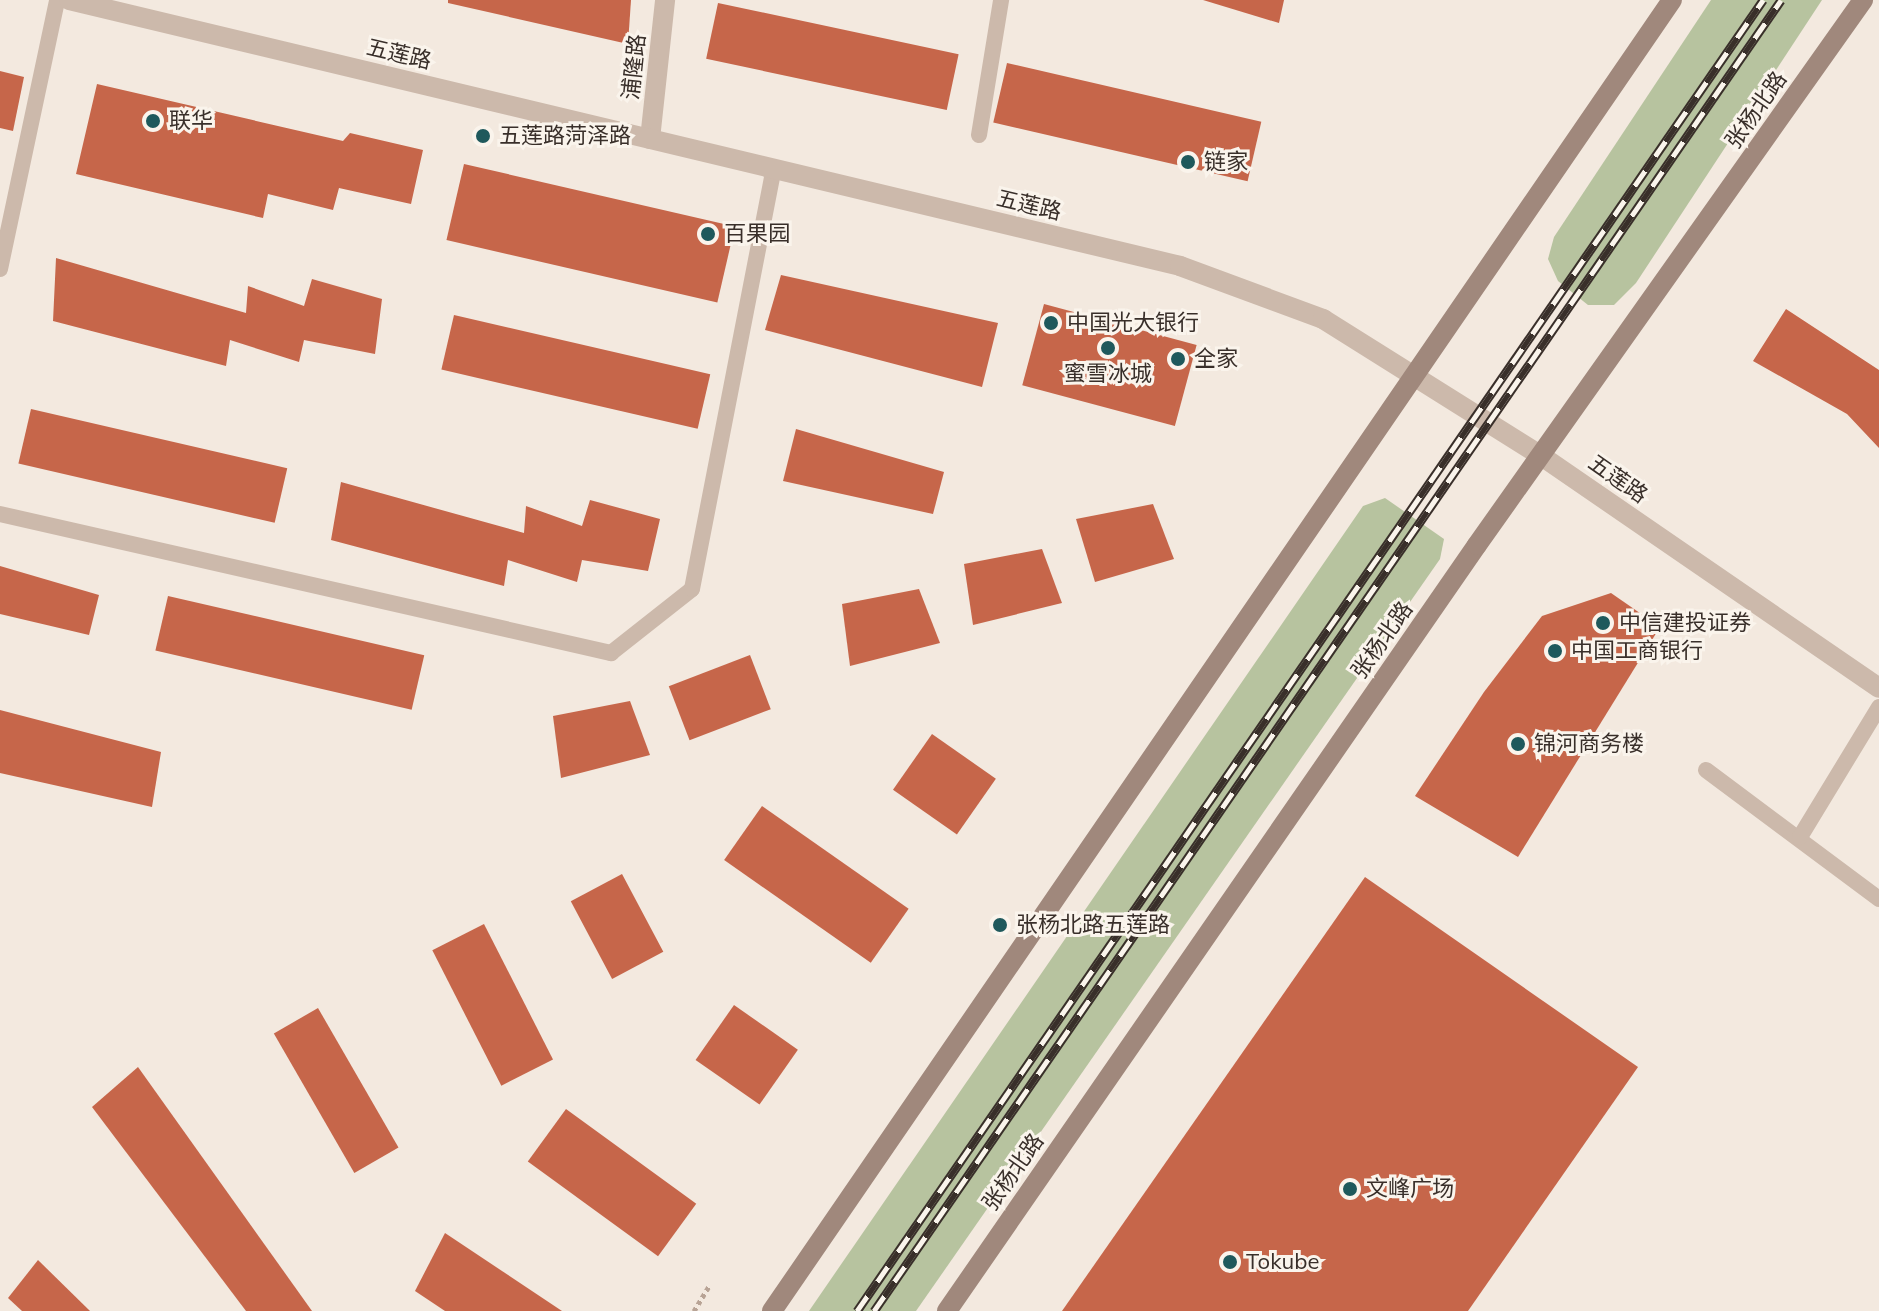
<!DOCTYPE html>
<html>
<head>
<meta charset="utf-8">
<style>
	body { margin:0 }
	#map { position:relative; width:1879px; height:1311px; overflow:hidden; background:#f3e9df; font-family:Mulish,"Noto Sans SC",sans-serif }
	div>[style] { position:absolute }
	.green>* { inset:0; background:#b7c39f }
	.building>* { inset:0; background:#c6664a; transform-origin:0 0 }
	.path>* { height:5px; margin-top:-2.5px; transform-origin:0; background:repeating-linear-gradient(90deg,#b8a395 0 4px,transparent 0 8px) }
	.service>* { height:16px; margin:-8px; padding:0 8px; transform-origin:8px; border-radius:8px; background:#ccb9ab }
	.minor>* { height:20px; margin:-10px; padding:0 10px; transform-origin:10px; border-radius:10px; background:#ccb9ab }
	.tertiary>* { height:20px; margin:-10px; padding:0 10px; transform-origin:10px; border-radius:10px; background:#ccb9ab }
	.secondary>* { height:20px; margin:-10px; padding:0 10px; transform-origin:10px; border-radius:10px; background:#a0887c }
	.rail>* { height:9px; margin-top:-4.5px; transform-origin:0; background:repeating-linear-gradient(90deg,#faf4ec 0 18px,#392f2a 0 36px); box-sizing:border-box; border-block:2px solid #392f2a }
	.dots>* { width:22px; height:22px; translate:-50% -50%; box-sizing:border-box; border:4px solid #faf4ec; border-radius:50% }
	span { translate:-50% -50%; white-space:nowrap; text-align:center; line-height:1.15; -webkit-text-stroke:6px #faf4ec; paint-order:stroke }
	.street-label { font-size:22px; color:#392f2a }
	.poi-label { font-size:22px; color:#392f2a }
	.left { translate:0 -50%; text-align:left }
</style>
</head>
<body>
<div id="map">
	<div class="green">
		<div style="clip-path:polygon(1711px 0,1822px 0,1636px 283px,1614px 305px,1588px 305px,1558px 281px,1548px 259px,1554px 237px)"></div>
		<div style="clip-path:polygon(1385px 498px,1444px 539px,1440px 559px,916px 1311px,809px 1311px,1363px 506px)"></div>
	</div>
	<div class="building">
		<div style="clip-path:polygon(448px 0,631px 0,628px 44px,448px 3px)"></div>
		<div style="clip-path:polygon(1203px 0,1284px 0,1279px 23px)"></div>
		<div style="left:718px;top:3px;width:246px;height:57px;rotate:12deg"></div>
		<div style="left:1007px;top:63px;width:261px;height:61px;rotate:13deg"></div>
		<div style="clip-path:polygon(0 71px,24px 77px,13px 131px,0 128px)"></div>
		<div style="clip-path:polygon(97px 84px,343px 141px,350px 133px,423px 150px,411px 204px,339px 188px,333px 210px,268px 194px,263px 218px,76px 174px)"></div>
		<div style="left:464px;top:164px;width:278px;height:78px;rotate:13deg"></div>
		<div style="clip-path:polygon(56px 258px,246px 313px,248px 286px,304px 306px,312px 279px,382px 299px,375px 354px,304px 340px,299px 362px,230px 340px,226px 366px,53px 321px)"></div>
		<div style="clip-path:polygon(781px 275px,998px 323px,982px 387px,765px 330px)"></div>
		<div style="left:1044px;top:304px;width:158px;height:84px;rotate:15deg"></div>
		<div style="clip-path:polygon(1786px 309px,1879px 370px,1879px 448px,1847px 414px,1753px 361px)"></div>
		<div style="left:454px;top:315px;width:263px;height:56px;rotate:13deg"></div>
		<div style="left:31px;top:409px;width:263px;height:56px;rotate:13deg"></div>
		<div style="clip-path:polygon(796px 429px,944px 472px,933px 514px,783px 481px)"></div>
		<div style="clip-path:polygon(341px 482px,524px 533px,526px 506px,582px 526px,590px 500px,660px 519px,648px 571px,582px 560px,577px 582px,508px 560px,504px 586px,331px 540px)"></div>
		<div style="clip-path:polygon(1153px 504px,1174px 559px,1095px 582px,1076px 519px)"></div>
		<div style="clip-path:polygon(1042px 549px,1062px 603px,973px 625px,964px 564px)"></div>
		<div style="clip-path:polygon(0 566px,99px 595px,89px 635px,0 614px)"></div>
		<div style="clip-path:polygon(919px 589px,940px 643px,850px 666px,842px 604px)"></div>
		<div style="clip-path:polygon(1611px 593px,1660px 627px,1518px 857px,1415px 796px,1484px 692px,1542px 616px)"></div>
		<div style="left:168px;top:596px;width:263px;height:56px;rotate:13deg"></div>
		<div style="left:750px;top:655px;width:58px;height:87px;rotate:69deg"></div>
		<div style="clip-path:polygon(630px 701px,650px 755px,561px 778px,553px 716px)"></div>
		<div style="clip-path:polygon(0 710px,161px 752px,152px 807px,0 773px)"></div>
		<div style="left:932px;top:734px;width:78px;height:68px;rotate:35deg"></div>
		<div style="left:762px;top:806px;width:179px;height:66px;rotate:35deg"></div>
		<div style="left:622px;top:874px;width:88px;height:58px;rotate:62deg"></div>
		<div style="clip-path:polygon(1365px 877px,1638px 1067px,1468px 1311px,1062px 1311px)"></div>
		<div style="left:484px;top:924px;width:152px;height:58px;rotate:63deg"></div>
		<div style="left:734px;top:1005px;width:78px;height:67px;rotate:35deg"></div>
		<div style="left:318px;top:1008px;width:161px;height:51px;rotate:60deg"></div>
		<div style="clip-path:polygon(138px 1067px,312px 1311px,246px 1311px,92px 1107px)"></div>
		<div style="left:566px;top:1109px;width:161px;height:65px;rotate:36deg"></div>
		<div style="clip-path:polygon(445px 1233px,562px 1311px,445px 1311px,415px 1291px)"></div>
		<div style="clip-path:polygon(38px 1260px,90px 1311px,22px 1311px,8px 1298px)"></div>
	</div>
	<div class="path">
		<div style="left:694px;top:1311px;width:31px;rotate:-59deg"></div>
	</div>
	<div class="service">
		<div style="left:979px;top:135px;width:137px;rotate:-80.7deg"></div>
		<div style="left:0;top:269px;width:275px;rotate:-78deg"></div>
		<div style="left:0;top:514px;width:627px;rotate:12.82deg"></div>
		<div style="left:611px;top:653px;width:103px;rotate:-38.3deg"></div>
		<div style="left:692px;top:589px;width:428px;rotate:-79deg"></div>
		<div style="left:1706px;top:770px;width:216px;rotate:36.7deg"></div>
		<div style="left:1800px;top:837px;width:152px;rotate:-58.7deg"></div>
	</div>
	<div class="minor">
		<div style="left:650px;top:139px;width:140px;rotate:-83.8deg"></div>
	</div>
	<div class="tertiary">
		<div style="left:69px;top:0;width:1142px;rotate:13.46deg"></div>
		<div style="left:1180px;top:266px;width:153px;rotate:20.3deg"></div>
		<div style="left:1323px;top:319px;width:256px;rotate:32.1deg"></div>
		<div style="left:1540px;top:455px;width:411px;rotate:34.5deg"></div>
	</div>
	<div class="secondary">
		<div style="left:772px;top:1311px;width:1590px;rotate:-55.53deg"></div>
		<div style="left:947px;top:1311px;width:931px;rotate:-55.32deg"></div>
		<div style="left:1477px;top:545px;width:668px;rotate:-54.69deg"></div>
	</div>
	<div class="rail">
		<div style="left:857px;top:1311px;width:1594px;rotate:-55.35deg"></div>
		<div style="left:874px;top:1311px;width:1594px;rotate:-55.32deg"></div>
	</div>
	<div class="dots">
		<div style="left:153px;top:121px;background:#1f595c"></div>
		<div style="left:483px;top:136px;background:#1f595c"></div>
		<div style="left:1188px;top:162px;background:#1f595c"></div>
		<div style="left:708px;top:234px;background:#1f595c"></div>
		<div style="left:1051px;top:323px;background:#1f595c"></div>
		<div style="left:1108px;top:348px;background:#1f595c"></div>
		<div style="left:1178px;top:359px;background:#1f595c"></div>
		<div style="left:1603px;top:623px;background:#1f595c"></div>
		<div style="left:1555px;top:651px;background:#1f595c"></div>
		<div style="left:1518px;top:744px;background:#1f595c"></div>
		<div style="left:1000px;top:925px;background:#1f595c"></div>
		<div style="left:1350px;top:1189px;background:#1f595c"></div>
		<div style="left:1230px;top:1262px;background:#1f595c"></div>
	</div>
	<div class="street-label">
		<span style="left:399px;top:54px;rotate:13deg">五莲路</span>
		<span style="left:634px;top:67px;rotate:-84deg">浦隆路</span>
		<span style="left:1756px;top:110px;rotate:-55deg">张杨北路</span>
		<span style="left:1029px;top:205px;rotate:13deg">五莲路</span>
		<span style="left:1618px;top:479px;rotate:35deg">五莲路</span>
		<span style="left:1382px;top:640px;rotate:-55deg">张杨北路</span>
		<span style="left:1013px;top:1172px;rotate:-55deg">张杨北路</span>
	</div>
	<div class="poi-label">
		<span class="left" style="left:169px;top:121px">联华</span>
		<span class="left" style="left:499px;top:136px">五莲路菏泽路</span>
		<span class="left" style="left:1204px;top:162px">链家</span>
		<span class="left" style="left:724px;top:234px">百果园</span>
		<span class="left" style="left:1067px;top:323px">中国光大银行</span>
		<span class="left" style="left:1194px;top:359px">全家</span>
		<span style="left:1108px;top:374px">蜜雪冰城</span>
		<span class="left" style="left:1619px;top:623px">中信建投证券</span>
		<span class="left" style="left:1571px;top:651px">中国工商银行</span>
		<span class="left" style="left:1534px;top:744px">锦河商务楼</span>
		<span class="left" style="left:1016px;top:925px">张杨北路五莲路</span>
		<span class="left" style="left:1366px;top:1189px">文峰广场</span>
		<span class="left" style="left:1246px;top:1262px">Tokube</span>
	</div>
</div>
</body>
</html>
